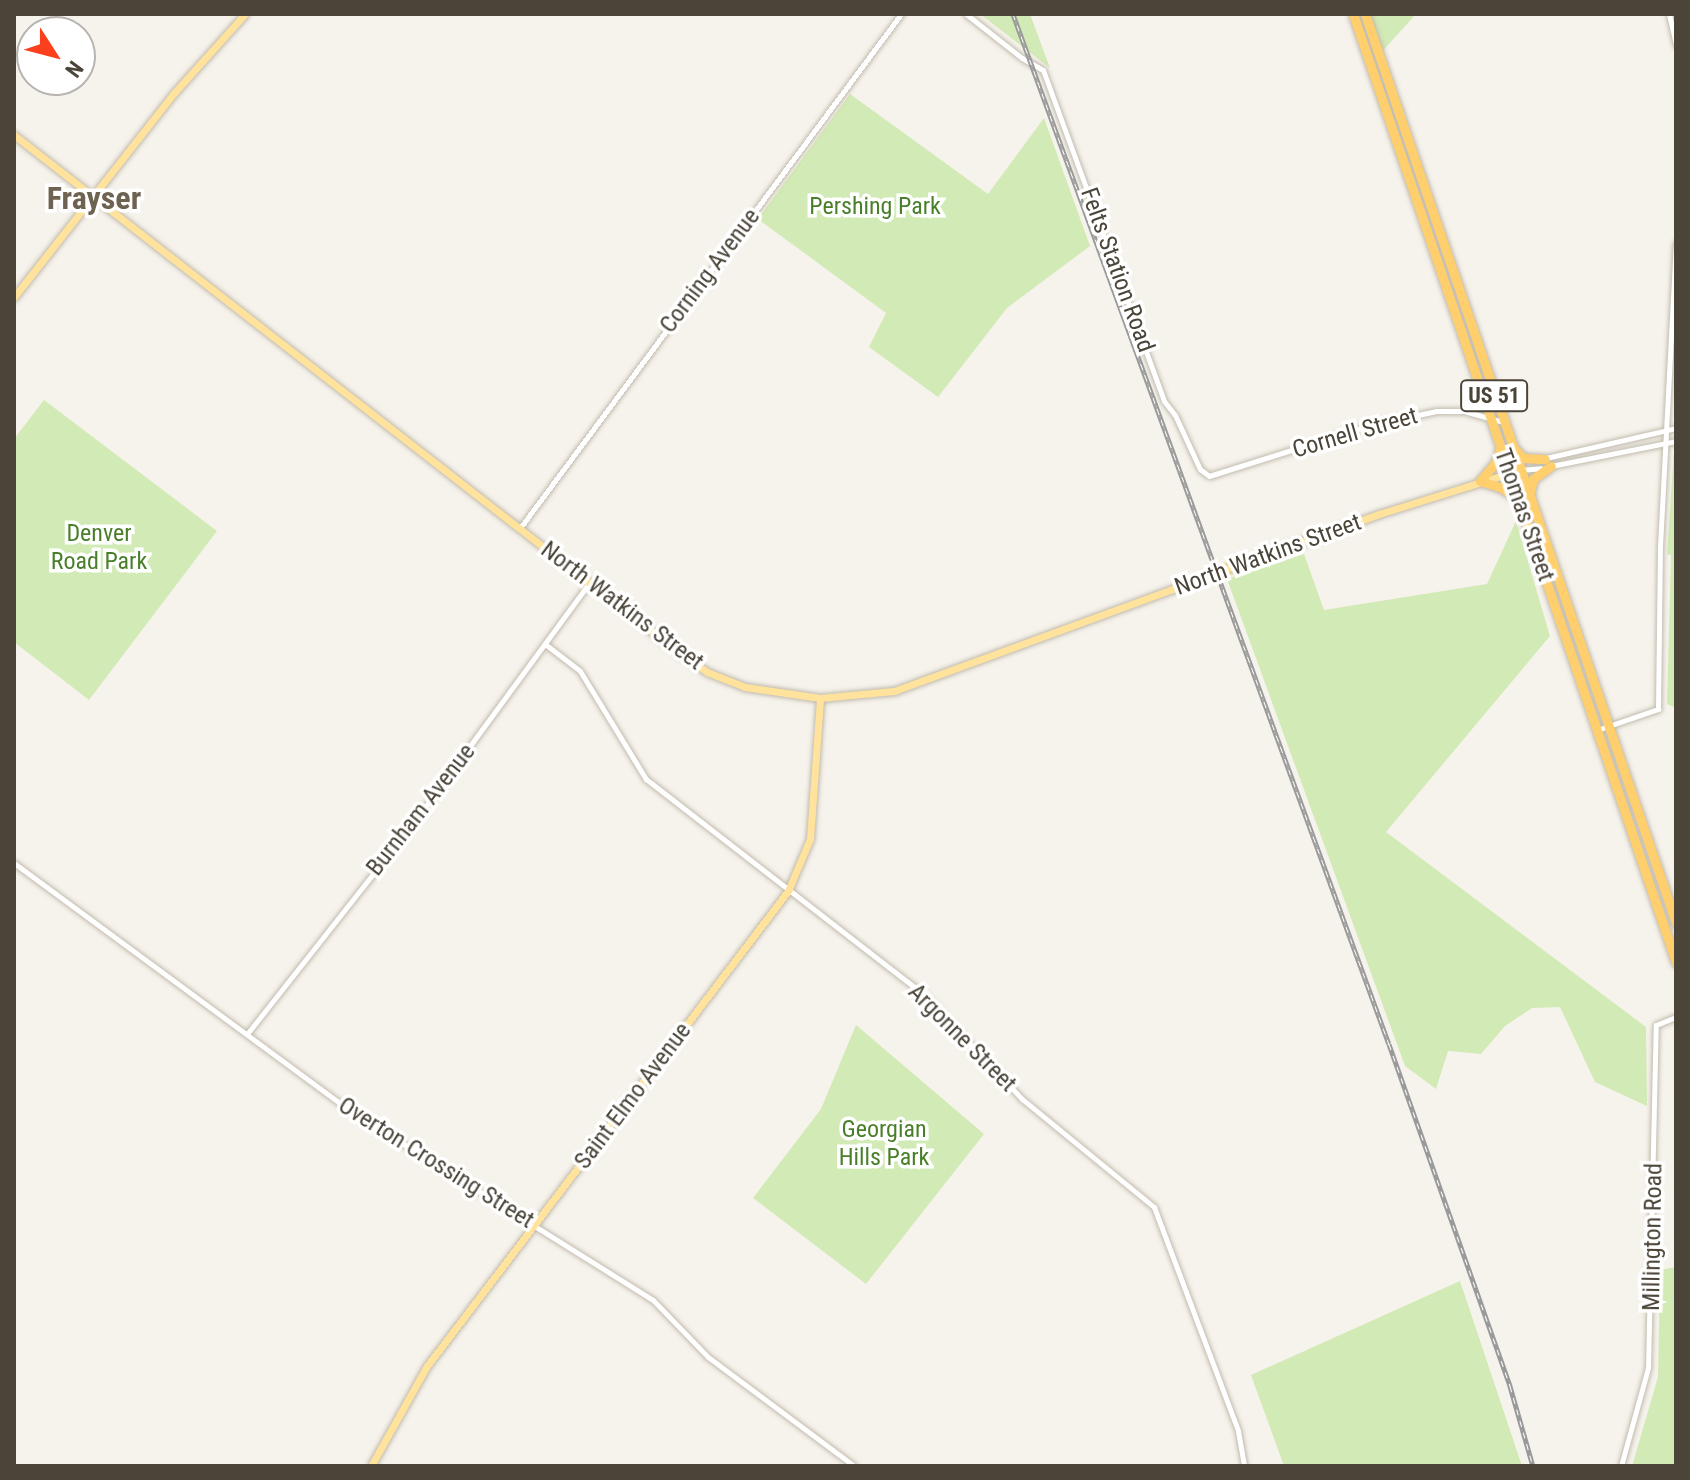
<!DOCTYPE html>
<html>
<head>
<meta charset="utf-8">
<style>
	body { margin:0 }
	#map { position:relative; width:1690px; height:1480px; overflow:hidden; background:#f6f3ec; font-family:"Roboto Condensed",sans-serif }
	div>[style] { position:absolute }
	.green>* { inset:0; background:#d2eab5 }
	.roads { filter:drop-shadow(0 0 2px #c2bbae) drop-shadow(0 0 2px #c2bbae) }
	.minor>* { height:5px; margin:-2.5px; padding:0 2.5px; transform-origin:2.5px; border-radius:2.5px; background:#fff }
	.major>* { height:7px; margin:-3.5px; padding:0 3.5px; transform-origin:3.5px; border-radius:3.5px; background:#ffe39c }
	.highway>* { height:9px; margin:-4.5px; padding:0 4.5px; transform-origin:4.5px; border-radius:4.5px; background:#ffcf6e }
	.rail>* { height:5px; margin-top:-2.5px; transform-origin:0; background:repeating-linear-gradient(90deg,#fff 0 6px,#9a9a9a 0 12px); box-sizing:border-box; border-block:2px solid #9a9a9a }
	.bridges { filter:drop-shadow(0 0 2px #e6c16a) drop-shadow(0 0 2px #e6c16a) }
	.major-bridge>* { height:7px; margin:-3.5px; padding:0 3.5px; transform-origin:3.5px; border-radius:3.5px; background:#ffe39c }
	span { translate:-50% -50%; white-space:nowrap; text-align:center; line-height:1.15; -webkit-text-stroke:7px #fff; paint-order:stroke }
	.shield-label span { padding:2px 6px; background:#fff; border:2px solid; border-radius:6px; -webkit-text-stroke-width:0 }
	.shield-label { font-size:22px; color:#4b4439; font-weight:700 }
	.park-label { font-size:24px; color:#4a7f2a }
	.street-label { font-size:24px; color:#4b4439 }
	.district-label { font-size:32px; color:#6e6250; font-weight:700 }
	.frame { position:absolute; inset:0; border:16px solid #4b4439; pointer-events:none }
	.north { position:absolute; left:16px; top:16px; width:80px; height:80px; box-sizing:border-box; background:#fff; border:2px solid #b7b4b0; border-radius:50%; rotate:126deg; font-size:22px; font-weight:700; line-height:32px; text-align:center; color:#4b4439 }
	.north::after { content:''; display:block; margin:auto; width:28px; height:36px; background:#fc3f1d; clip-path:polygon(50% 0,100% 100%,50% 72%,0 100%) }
</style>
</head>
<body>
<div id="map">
	<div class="green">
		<div style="clip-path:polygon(980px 14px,1030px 14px,1050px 68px)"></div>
		<div style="clip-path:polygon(1366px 14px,1416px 14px,1379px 55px)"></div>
		<div style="clip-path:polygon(850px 94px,988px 194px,1044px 118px,1090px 246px,1007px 308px,938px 397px,869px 347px,886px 313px,758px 219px)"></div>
		<div style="clip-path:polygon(44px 400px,217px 531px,89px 700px,14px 642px,14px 439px)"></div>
		<div style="clip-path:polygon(1674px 451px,1676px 451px,1676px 708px,1667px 704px,1671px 555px,1667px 554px)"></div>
		<div style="clip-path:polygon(1516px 521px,1550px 636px,1386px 832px,1646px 1027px,1647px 1106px,1595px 1082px,1560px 1007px,1532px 1008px,1505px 1026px,1481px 1054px,1448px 1051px,1436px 1089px,1405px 1066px,1227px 579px,1304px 554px,1324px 610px,1487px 584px)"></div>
		<div style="clip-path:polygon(856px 1025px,984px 1134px,866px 1284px,753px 1198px,821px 1109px)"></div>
		<div style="clip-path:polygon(1676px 1267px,1676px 1466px,1632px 1466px,1658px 1377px,1660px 1270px)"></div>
		<div style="clip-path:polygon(1460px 1281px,1522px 1466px,1284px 1466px,1251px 1375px)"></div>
	</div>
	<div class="roads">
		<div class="minor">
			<div style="left:966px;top:14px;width:71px;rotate:38.2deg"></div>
			<div style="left:1022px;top:58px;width:24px;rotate:30deg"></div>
			<div style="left:1043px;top:70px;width:352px;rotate:69.9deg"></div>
			<div style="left:1164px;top:401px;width:18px;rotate:52deg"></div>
			<div style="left:1175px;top:415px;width:60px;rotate:65.2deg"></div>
			<div style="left:1200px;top:469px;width:11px;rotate:38deg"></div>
			<div style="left:1209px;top:476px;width:170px;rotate:-17.5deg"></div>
			<div style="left:1371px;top:425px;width:67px;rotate:-12deg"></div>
			<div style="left:1437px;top:411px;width:27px"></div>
			<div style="left:1464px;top:411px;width:41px;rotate:15.8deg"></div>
			<div style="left:1669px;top:14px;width:32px;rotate:77deg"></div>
			<div style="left:1546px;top:458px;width:133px;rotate:-13deg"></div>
			<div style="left:1551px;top:466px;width:127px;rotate:-11.3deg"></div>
			<div style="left:1520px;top:470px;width:21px;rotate:-5deg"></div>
			<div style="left:520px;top:528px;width:640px;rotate:-53.45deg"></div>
			<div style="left:545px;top:644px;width:44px;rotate:37.6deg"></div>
			<div style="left:580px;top:671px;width:127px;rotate:58.6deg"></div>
			<div style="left:646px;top:779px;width:352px;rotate:37.8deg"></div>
			<div style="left:924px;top:995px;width:143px;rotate:46.7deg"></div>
			<div style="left:1022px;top:1099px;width:171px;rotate:39.3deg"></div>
			<div style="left:1154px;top:1207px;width:239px;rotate:69.4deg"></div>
			<div style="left:1238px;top:1431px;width:36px;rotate:80deg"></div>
			<div style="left:1597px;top:730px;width:65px;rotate:-19deg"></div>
			<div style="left:1658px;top:709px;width:163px;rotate:-89.3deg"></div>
			<div style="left:1660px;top:546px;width:303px;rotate:-87deg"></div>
			<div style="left:14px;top:863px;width:416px;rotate:36.4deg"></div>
			<div style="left:349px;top:1110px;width:358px;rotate:32deg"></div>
			<div style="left:653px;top:1300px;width:79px;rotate:46deg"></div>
			<div style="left:708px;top:1357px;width:182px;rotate:36.7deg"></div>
			<div style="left:247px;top:1034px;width:285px;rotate:-51.8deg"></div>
			<div style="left:423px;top:810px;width:281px;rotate:-53.8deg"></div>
			<div style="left:1621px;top:1466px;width:102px;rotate:-74.6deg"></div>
			<div style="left:1648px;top:1368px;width:343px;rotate:-88.7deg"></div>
			<div style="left:1656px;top:1025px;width:22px;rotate:-22deg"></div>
		</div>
		<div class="major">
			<div style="left:14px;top:135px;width:835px;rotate:37.9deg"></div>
			<div style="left:673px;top:648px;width:42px;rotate:35.2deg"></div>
			<div style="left:707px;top:672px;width:41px;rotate:21.5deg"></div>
			<div style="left:745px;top:687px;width:76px;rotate:8.3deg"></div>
			<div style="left:820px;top:698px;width:74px;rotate:-5.4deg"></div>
			<div style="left:894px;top:691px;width:331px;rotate:-20.1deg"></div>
			<div style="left:14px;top:297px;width:259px;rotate:-51.9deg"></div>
			<div style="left:174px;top:93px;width:106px;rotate:-48.1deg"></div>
			<div style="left:1231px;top:567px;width:157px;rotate:-19.7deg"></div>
			<div style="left:1379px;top:514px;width:147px;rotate:-17.4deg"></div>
			<div style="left:371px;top:1466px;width:115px;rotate:-60.8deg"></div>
			<div style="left:427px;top:1366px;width:597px;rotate:-52.77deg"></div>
			<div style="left:788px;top:891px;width:56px;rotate:-67.1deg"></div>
			<div style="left:810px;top:839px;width:141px;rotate:-85.9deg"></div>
		</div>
		<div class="highway">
			<div style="left:1353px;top:14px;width:1002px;rotate:71.19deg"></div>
			<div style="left:1365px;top:14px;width:961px;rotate:71.11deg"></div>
			<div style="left:1501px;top:447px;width:16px;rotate:108deg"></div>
			<div style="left:1496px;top:462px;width:25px;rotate:130deg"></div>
			<div style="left:1480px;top:481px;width:21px;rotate:17deg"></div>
			<div style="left:1500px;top:487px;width:22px;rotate:34deg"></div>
			<div style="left:1514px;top:448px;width:13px;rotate:48deg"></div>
			<div style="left:1523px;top:458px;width:22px;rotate:3deg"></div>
			<div style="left:1530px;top:492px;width:13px;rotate:-77deg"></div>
			<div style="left:1533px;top:479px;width:22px;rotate:-36deg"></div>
		</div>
	</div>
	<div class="rail">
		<div style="left:1013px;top:14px;width:1096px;rotate:69.95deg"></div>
		<div style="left:1389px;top:1044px;width:363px;rotate:70.5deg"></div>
		<div style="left:1510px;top:1386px;width:83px;rotate:74deg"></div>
	</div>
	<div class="bridges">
		<div class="major-bridge">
			<div style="left:1205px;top:577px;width:28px;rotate:-21deg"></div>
		</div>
	</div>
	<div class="shield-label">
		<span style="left:1494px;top:396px">US 51</span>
	</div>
	<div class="park-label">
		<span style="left:875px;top:207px">Pershing Park</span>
		<span style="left:99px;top:548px">Denver<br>Road Park</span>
		<span style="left:884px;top:1144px">Georgian<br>Hills Park</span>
	</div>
	<div class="street-label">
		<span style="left:1117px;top:270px;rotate:70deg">Felts Station Road</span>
		<span style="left:710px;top:271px;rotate:-53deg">Corning Avenue</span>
		<span style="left:1355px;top:433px;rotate:-16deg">Cornell Street</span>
		<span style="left:1524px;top:515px;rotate:71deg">Thomas Street</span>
		<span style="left:1268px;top:555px;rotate:-20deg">North Watkins Street</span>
		<span style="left:622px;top:606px;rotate:37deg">North Watkins Street</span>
		<span style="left:421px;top:810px;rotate:-52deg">Burnham Avenue</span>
		<span style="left:962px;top:1038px;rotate:45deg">Argonne Street</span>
		<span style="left:633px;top:1096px;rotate:-53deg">Saint Elmo Avenue</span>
		<span style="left:436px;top:1163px;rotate:32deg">Overton Crossing Street</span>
		<span style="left:1653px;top:1237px;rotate:-89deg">Millington Road</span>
	</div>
	<div class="district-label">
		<span style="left:94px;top:198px">Frayser</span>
	</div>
	<div class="frame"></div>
	<div class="north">N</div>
</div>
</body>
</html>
